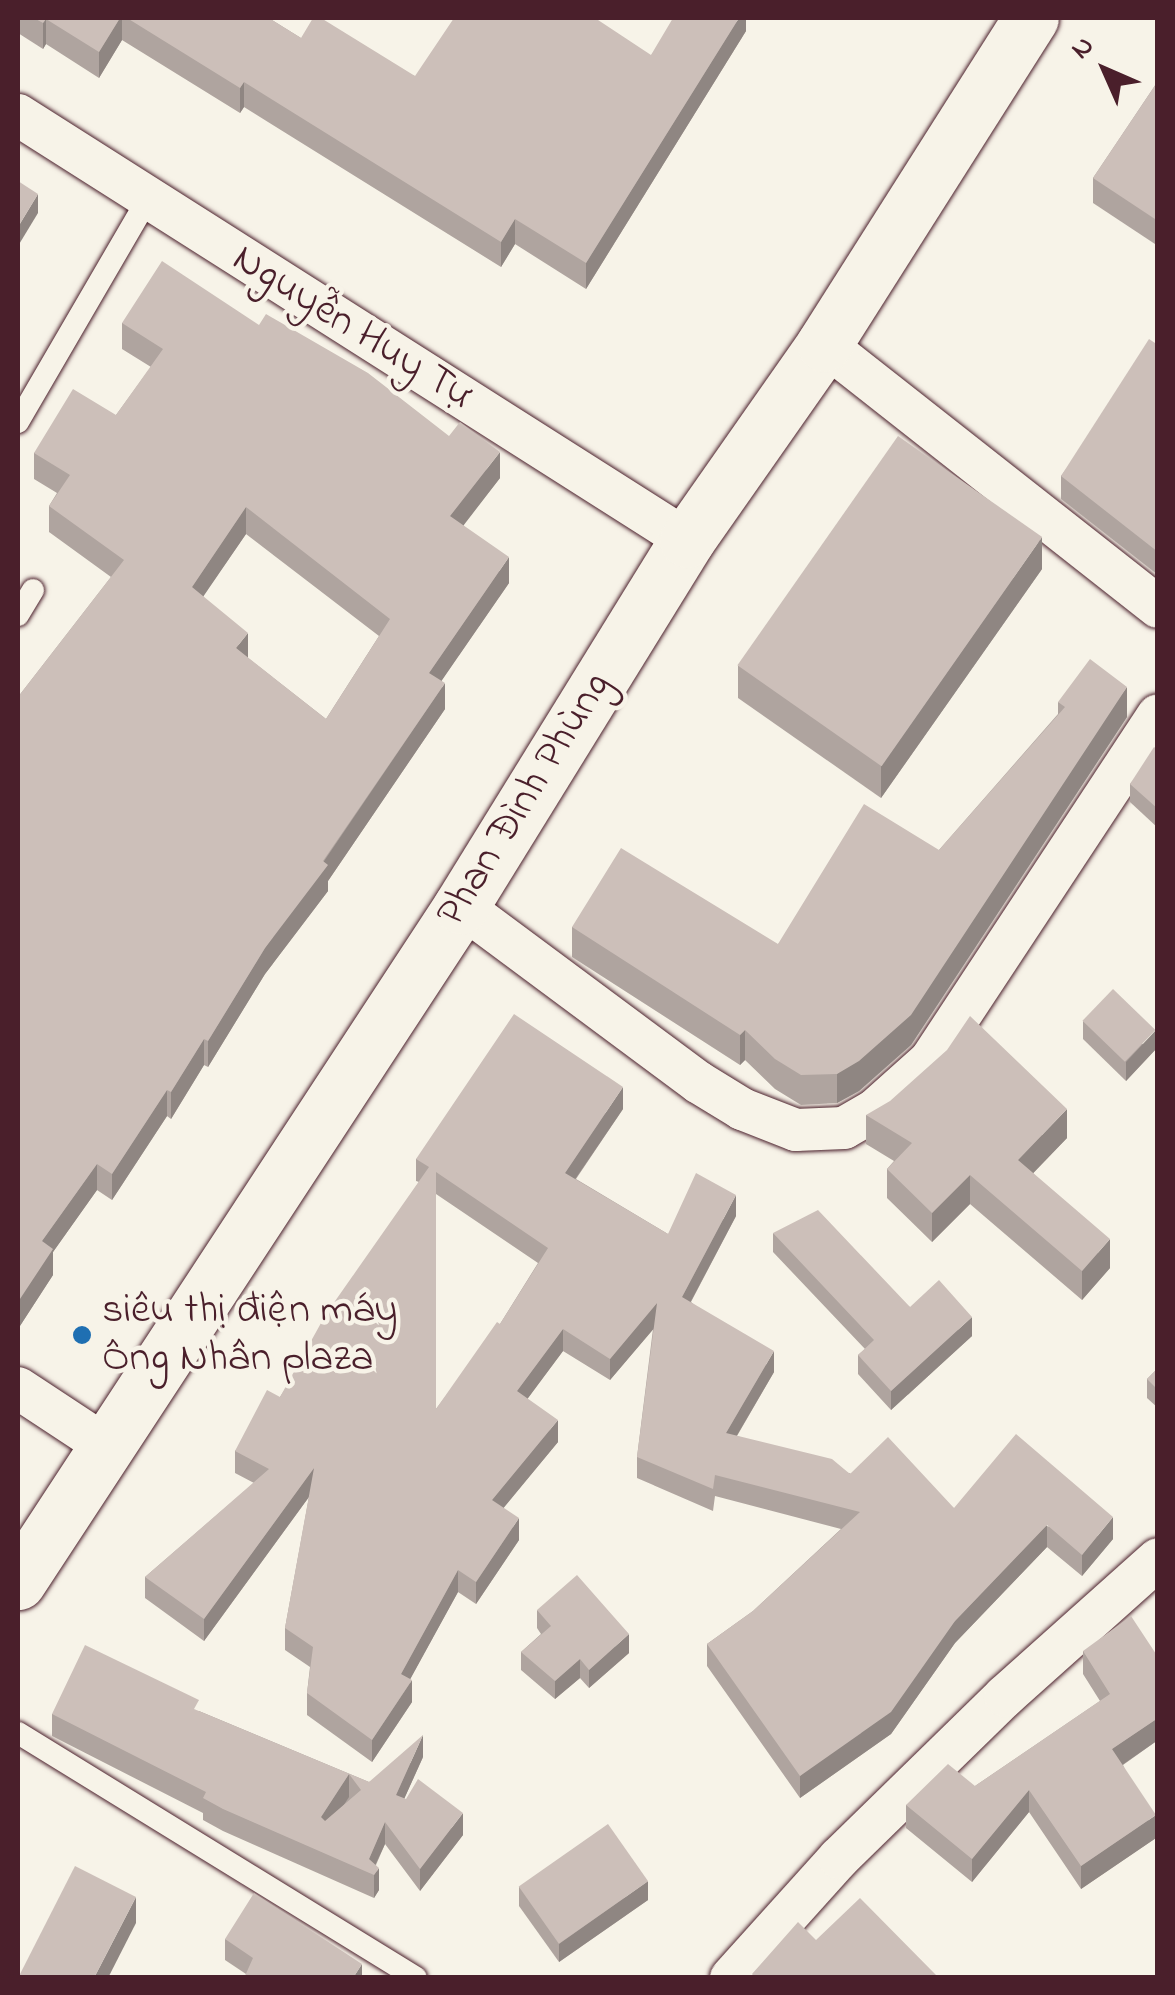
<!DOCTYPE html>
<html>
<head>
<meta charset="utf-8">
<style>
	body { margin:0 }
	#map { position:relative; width:1175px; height:1995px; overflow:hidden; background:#f7f3e8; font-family:"Indie Flower",sans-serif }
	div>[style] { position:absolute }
	.roads { filter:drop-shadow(0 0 2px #4a1f2b) drop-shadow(0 0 2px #4a1f2b) }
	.service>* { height:22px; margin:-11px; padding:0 11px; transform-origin:11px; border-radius:11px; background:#f7f3e8 }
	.minor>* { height:42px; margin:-21px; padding:0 21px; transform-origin:21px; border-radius:21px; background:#f7f3e8 }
	.secondary>* { height:55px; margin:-27.5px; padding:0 27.5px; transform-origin:27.5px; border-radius:27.5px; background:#f7f3e8 }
	.wall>* { inset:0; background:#afa49f }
	.shaded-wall>* { inset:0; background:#8f8682 }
	.building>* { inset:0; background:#ccbfb9; transform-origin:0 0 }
	.dots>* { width:28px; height:28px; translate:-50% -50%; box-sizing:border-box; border:5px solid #f7f3e8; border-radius:50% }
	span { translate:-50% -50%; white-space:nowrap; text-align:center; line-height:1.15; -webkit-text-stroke:9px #f7f3e8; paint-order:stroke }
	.street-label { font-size:42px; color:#4a1f2b }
	.poi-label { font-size:42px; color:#4a1f2b }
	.left { translate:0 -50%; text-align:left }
	.frame { position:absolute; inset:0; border:20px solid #4a1f2b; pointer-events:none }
	.north { position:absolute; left:1055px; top:20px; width:100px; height:100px; -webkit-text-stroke:8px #f7f3e8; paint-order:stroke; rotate:315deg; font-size:28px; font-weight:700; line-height:40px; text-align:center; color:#4a1f2b }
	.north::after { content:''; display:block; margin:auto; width:35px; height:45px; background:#4a1f2b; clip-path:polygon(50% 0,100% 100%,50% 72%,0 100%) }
</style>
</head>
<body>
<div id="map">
	<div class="roads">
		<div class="service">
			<div style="left:18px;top:422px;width:258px;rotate:-59.8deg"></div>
			<div style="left:18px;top:615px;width:29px;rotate:-59deg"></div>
			<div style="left:18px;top:1733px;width:467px;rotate:31.6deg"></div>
		</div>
		<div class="minor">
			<div style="left:18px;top:115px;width:793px;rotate:32.43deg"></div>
			<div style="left:824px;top:344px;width:425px;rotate:38.2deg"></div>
			<div style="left:461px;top:906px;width:295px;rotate:36.6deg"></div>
			<div style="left:698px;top:1082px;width:52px;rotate:31.5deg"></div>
			<div style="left:742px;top:1109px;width:58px;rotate:21.3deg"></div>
			<div style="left:796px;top:1130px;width:48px;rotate:-2.4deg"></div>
			<div style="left:844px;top:1128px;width:34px;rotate:-30deg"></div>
			<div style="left:874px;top:1111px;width:75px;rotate:-41.8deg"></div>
			<div style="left:930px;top:1061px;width:414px;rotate:-56.6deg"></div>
			<div style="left:18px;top:1388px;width:105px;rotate:33.4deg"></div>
			<div style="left:731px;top:1978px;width:161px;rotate:-48deg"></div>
			<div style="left:839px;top:1858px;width:232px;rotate:-44.3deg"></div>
			<div style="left:1005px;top:1696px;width:205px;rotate:-41.8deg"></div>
		</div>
		<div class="secondary">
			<div style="left:18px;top:1582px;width:808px;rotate:-56.76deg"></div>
			<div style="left:461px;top:906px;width:430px;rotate:-58.3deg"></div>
			<div style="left:687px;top:540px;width:239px;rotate:-55deg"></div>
			<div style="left:824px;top:344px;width:386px;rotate:-57.6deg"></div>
		</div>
	</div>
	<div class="wall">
		<div style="clip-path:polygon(18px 18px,269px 18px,301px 38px,415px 76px,651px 55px,746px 18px,746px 31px,586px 289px,515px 244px,501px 267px,244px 107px,240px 113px,122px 40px,99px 78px,46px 44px,43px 49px,18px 33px)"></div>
		<div style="clip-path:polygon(1158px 81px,1158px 246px,1093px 203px,1093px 178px)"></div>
		<div style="clip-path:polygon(evenodd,122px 323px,259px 325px,500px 478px,463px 525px,509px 583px,441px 681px,445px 709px,328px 881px,328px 891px,265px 974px,208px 1067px,204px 1065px,171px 1119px,167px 1116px,112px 1200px,97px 1190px,53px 1252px,53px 1275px,18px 1329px,18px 697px,111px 577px,49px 532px,49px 506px,57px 493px,34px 479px,34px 453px,116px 415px,151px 367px,122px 349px,122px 323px,246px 534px,379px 636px,326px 719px,248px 658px,203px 596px,246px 534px)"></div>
		<div style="clip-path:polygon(1158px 345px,1158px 575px,1061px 499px,1061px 476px)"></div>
		<div style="clip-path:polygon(1042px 569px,881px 798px,738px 698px,738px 666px)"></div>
		<div style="clip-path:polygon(1058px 702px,1127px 717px,911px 1045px,859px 1091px,837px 1103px,801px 1105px,775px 1089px,745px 1060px,740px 1065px,572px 957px,572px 927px,778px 944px,939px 850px,1058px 714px)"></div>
		<div style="clip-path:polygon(1158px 750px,1158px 828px,1130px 802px,1130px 784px)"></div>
		<div style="clip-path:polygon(1083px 1021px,1156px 1049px,1126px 1081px,1083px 1039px)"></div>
		<div style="clip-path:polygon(evenodd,623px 1109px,576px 1179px,668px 1234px,736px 1216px,691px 1302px,774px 1372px,737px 1436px,954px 1508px,1113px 1539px,1082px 1576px,1047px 1547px,955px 1643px,891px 1734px,800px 1798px,707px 1666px,707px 1644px,753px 1611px,841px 1529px,715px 1496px,713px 1511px,637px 1478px,637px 1457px,653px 1329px,610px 1380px,563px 1351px,527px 1399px,558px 1442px,503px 1508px,519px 1540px,476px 1604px,458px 1592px,410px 1679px,412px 1702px,372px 1762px,307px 1715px,307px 1693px,310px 1667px,285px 1650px,285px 1628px,309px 1497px,204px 1641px,145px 1598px,145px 1577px,254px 1483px,235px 1473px,235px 1451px,280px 1397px,419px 1182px,416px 1181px,416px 1159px,623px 1109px,436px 1194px,538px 1263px,500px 1324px,436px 1409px,436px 1194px)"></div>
		<div style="clip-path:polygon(866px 1115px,1067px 1138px,1033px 1173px,1110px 1268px,1082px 1300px,970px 1204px,932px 1242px,887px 1198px,887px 1169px,894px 1161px,866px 1144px)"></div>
		<div style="clip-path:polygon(773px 1233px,910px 1307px,972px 1336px,891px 1410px,858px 1374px,858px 1355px,865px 1349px,773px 1252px)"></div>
		<div style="clip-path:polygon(1158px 1368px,1158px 1408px,1147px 1398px,1147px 1379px)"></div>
		<div style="clip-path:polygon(537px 1610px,629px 1653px,589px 1688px,580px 1678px,555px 1699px,521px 1670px,521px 1652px,541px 1634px,537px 1628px)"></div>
		<div style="clip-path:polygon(1083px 1651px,1158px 1657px,1158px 1740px,1123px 1765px,1156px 1838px,1081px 1889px,1029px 1812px,972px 1882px,906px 1828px,906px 1805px,975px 1786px,1100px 1701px,1083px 1674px)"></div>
		<div style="clip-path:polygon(199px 1711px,369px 1782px,423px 1757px,404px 1799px,463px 1835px,420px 1891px,385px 1844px,376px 1865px,379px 1890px,374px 1898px,223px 1831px,203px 1820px,203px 1813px,52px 1736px,52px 1714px)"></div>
		<div style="clip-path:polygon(519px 1887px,648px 1900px,559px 1962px,519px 1906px)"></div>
		<div style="clip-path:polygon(225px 1939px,362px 1978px,246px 1974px,225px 1960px)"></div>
	</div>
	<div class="shaded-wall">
		<div style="clip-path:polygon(120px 18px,122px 18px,122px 40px,99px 78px,99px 52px)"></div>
		<div style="clip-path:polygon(739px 18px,746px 18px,746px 31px,586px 289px,586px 263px)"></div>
		<div style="clip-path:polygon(46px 19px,46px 44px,43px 49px,43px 23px)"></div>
		<div style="clip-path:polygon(244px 82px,244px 107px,240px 113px,240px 88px)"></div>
		<div style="clip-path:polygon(38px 194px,38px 213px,18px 246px,18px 227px)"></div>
		<div style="clip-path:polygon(515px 219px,515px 244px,501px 267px,501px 242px)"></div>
		<div style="clip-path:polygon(500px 452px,500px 478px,450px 543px,450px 516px)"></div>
		<div style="clip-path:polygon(246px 507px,246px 534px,192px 613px,192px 587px)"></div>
		<div style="clip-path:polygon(1042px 537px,1042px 569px,881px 798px,881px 766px)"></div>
		<div style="clip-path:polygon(509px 557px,509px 583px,429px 699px,429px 673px)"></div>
		<div style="clip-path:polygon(248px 633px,248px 659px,236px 648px)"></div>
		<div style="clip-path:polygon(445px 683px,445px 709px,328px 881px,328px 891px,265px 974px,208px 1067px,208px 1041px,265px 948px)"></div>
		<div style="clip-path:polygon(1127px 687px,1127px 717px,911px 1045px,859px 1091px,837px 1103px,837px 1074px)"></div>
		<div style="clip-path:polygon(745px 1030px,745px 1060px,740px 1065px,740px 1035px)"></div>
		<div style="clip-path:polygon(1156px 1030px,1156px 1049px,1126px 1081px,1126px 1062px)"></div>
		<div style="clip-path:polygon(204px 1039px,204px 1065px,171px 1119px,171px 1092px)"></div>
		<div style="clip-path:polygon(623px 1087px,623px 1109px,565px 1194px,565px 1173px)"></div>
		<div style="clip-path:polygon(167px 1090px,167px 1116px,112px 1200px,112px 1174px)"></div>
		<div style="clip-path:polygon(1067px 1109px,1067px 1138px,1018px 1189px,1018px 1160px)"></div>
		<div style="clip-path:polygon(97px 1164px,97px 1190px,53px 1252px,53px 1275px,18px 1329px,18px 1302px,42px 1241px)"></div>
		<div style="clip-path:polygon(970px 1175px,970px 1204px,932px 1242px,932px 1213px)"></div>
		<div style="clip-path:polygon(736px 1195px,736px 1216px,682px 1318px,682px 1297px)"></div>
		<div style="clip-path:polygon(1110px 1239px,1110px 1268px,1082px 1300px,1082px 1271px)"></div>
		<div style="clip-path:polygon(657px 1303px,657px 1325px,610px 1380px,610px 1359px)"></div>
		<div style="clip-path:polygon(972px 1317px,972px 1336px,891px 1410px,891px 1391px)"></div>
		<div style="clip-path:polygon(563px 1329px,563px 1351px,517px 1413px,517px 1391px)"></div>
		<div style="clip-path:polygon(774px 1351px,774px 1372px,726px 1454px,726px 1433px)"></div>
		<div style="clip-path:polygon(558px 1420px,558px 1442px,492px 1522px,492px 1500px)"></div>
		<div style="clip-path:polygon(314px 1468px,314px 1490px,204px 1641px,204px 1619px)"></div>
		<div style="clip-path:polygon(1113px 1517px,1113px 1539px,1082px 1576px,1082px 1555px)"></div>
		<div style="clip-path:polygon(519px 1518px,519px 1540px,476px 1604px,476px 1582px)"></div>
		<div style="clip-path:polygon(1047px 1525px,1047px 1547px,955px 1643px,891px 1734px,800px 1798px,800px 1776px,955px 1621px)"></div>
		<div style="clip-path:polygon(458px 1570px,458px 1592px,401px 1696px,401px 1674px)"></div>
		<div style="clip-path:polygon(629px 1634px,629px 1653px,589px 1688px,589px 1670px)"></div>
		<div style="clip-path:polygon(580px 1659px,580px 1678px,555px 1699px,555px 1681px)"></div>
		<div style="clip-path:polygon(412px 1680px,412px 1702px,372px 1762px,372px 1740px)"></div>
		<div style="clip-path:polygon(1158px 1718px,1158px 1740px,1112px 1772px,1112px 1749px)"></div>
		<div style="clip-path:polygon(423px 1735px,423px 1757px,396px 1817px,396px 1795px)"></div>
		<div style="clip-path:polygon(349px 1774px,349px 1797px,321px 1840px,321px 1817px)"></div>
		<div style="clip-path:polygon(1029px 1790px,1029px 1812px,972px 1882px,972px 1859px)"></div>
		<div style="clip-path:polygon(463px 1813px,463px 1835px,420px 1891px,420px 1869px)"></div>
		<div style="clip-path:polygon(1156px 1815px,1156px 1838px,1081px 1889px,1081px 1866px)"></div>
		<div style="clip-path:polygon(385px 1822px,385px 1844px,371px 1874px,369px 1859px)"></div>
		<div style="clip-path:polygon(379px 1868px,379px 1890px,374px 1898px,374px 1875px)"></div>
		<div style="clip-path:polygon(648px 1881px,648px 1900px,559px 1962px,559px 1944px)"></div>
		<div style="clip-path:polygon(136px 1897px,136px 1923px,108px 1978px,94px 1978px)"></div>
		<div style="clip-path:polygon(362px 1964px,362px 1978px,353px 1978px)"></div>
	</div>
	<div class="building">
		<div style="clip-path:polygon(34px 18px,120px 18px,99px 52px,46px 19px,43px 23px)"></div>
		<div style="clip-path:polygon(127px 18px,269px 18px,301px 38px,313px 18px,321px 18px,415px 76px,454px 18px,595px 18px,651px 55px,673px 18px,739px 18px,586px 263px,515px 219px,501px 242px,244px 82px,240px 88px)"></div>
		<div style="clip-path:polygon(1158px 81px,1158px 221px,1093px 178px)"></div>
		<div style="clip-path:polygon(18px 181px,38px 194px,18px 227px)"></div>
		<div style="clip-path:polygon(evenodd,162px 261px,259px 325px,266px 314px,368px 373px,449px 436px,460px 422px,500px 452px,450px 516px,509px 557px,429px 673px,445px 683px,323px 861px,328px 865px,265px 948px,208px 1041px,204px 1039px,171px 1092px,167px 1090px,112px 1174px,97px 1164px,42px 1241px,53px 1249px,18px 1302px,18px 697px,124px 560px,49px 506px,70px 475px,34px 453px,73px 389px,116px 415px,163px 349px,122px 323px,162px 261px,246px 507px,390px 619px,326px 719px,236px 648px,248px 633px,192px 587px,246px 507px)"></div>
		<div style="clip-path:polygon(1149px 339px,1158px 345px,1158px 552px,1061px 476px)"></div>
		<div style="left:898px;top:436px;width:176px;height:280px;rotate:35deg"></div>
		<div style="clip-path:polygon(1090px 659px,1127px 687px,911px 1015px,859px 1061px,837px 1074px,801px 1075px,775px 1059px,745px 1030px,740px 1035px,572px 927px,621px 848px,778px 944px,864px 804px,939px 850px,1065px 707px,1058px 702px)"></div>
		<div style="clip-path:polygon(1154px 747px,1158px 750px,1158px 809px,1130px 784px)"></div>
		<div style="left:1113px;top:989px;width:59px;height:44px;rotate:44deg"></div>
		<div style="clip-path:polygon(evenodd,514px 1014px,623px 1087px,565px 1173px,668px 1234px,696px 1173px,736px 1195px,682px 1297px,774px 1351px,726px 1433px,832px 1459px,850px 1474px,888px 1437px,954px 1508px,1016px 1434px,1113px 1517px,1082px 1555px,1047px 1525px,955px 1621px,891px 1712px,800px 1776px,707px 1644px,753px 1611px,860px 1512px,715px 1475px,713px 1489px,637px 1457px,657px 1303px,610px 1359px,563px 1329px,517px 1391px,558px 1420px,492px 1500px,519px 1518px,476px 1582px,458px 1570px,401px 1674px,412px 1680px,372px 1740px,307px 1693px,313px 1647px,285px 1628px,314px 1468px,204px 1619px,145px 1577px,269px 1469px,235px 1451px,267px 1390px,280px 1397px,326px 1314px,429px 1167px,416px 1159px,514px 1014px,436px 1172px,548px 1248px,500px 1324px,497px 1322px,436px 1409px,436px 1172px)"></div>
		<div style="clip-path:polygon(970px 1016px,1067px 1109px,1018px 1160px,1110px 1239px,1082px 1271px,970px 1175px,932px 1213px,887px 1169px,912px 1143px,866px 1115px,890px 1101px,947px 1050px)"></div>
		<div style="clip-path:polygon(818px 1210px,910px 1307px,939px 1280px,972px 1317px,891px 1391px,858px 1355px,874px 1340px,773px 1233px)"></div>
		<div style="clip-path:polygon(1158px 1368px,1158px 1390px,1147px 1379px)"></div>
		<div style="clip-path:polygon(577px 1575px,629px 1634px,589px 1670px,580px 1659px,555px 1681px,521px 1652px,551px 1626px,537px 1610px)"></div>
		<div style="clip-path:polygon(1131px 1616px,1158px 1657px,1158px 1718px,1112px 1749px,1156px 1815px,1081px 1866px,1029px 1790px,972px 1859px,906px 1805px,948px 1764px,975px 1786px,1110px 1694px,1083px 1651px)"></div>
		<div style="clip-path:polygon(evenodd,85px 1645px,199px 1700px,194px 1709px,369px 1782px,423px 1735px,396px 1795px,406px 1799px,418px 1779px,463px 1813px,420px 1869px,385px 1822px,369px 1859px,379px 1868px,374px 1875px,223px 1809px,203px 1798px,206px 1792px,52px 1714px,85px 1645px,349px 1774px,361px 1790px,325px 1821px,321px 1817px,349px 1774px)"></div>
		<div style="left:608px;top:1824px;width:70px;height:109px;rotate:55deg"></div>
		<div style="clip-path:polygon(75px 1866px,136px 1897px,94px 1978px,18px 1978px)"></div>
		<div style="clip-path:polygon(254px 1893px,362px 1964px,353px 1978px,244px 1978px,253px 1958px,225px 1939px)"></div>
		<div style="clip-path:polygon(860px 1898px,936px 1975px,934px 1978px,755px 1978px,752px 1974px,798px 1922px,816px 1940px)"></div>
	</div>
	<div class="dots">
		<div style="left:82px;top:1335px;background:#1f6fb2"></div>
	</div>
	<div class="street-label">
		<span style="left:352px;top:328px;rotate:32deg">Nguyễn Huy Tự</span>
		<span style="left:525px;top:800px;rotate:-58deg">Phan Đình Phùng</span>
	</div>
	<div class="poi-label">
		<span class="left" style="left:102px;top:1335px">siêu thị điện máy<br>Ông Nhân plaza</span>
	</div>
	<div class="frame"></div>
	<div class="north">N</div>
</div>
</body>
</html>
